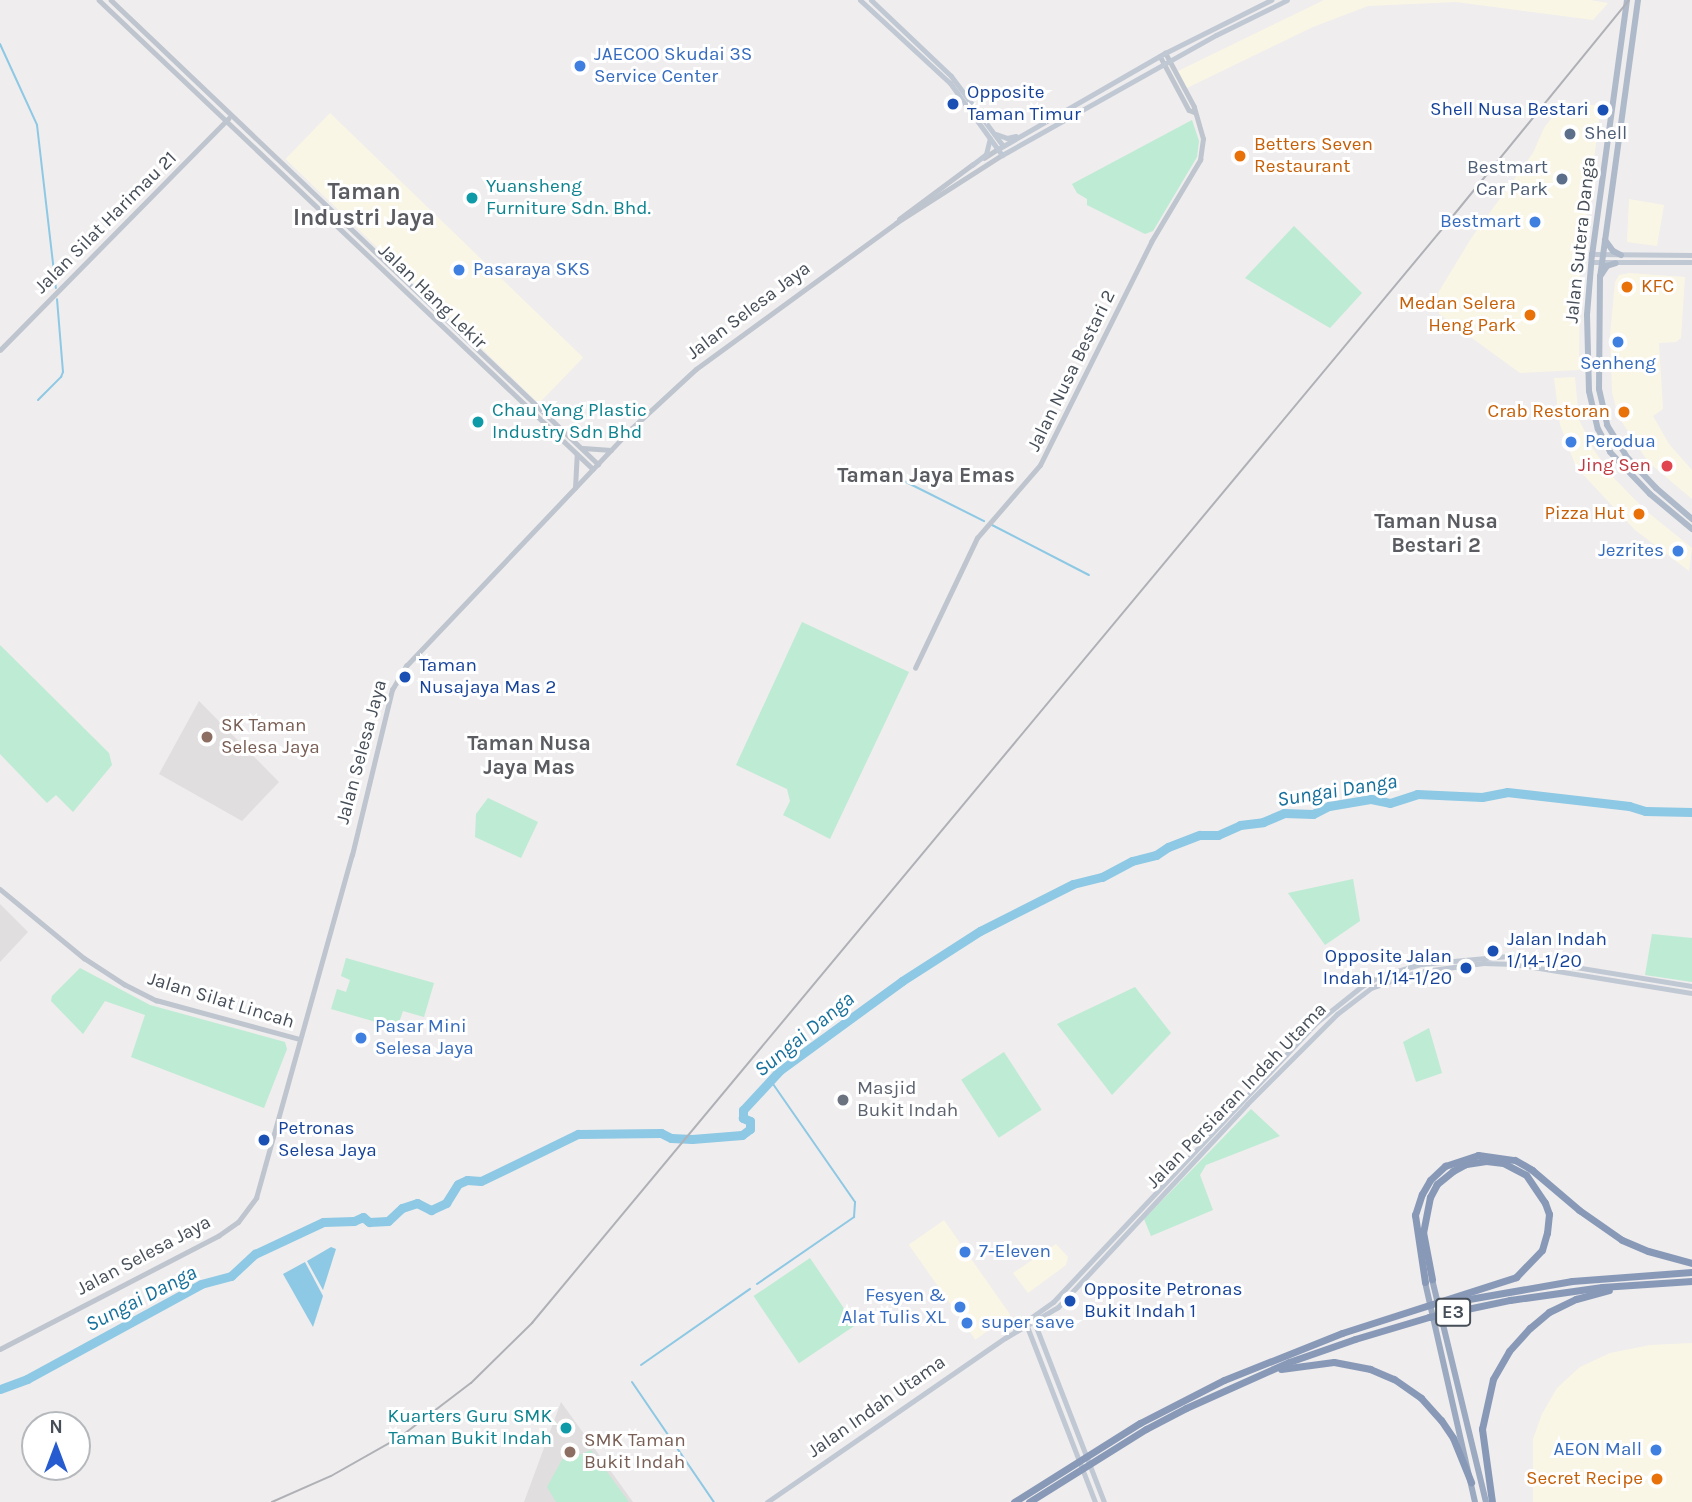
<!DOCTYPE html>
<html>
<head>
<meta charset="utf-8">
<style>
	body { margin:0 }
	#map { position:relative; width:1692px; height:1502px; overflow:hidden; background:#efeded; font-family:Karla,sans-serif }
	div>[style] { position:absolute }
	.commercial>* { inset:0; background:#faf6e6; transform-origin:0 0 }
	.education>* { inset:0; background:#e0dede }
	.green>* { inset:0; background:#bdebd4; transform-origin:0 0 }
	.water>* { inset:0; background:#8dc8e4 }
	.stream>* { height:2px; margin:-1px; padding:0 1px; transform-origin:1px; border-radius:1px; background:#8dc8e4 }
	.river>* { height:9px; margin:-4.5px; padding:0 4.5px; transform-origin:4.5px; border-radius:4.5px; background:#8dc8e4 }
	.tertiary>* { height:4.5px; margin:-2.25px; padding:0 2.25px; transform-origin:2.25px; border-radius:2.25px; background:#bec5ce }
	.secondary>* { height:5px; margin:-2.5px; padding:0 2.5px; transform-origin:2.5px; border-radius:2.5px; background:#c0c8d4 }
	.primary>* { height:6px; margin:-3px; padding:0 3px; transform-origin:3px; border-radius:3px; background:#aeb9ca }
	.trunk>* { height:6px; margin:-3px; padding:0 3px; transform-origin:3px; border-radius:3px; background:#9ba9c1 }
	.motorway>* { height:7px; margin:-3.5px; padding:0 3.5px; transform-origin:3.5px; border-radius:3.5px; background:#8899b8 }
	.rail>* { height:2px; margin:-1px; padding:0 1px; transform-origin:1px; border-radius:1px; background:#afb1b7 }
	.dots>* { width:19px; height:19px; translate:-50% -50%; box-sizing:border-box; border:4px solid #fff; border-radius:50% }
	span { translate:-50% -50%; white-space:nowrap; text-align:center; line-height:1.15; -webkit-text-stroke:6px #fff; paint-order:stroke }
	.shield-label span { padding:2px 5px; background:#fff; border:2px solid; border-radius:5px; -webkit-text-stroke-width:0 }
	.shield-label { font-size:18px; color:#464e58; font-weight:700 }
	.shop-label { font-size:19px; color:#366cbe }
	.left { translate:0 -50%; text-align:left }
	.right { translate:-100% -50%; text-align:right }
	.transit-label { font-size:19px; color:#164399 }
	.service-label { font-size:19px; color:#4e5e75 }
	.food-label { font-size:19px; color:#c56008 }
	.culture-label { font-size:19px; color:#0d838f }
	.street-label { font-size:19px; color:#464e58 }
	.health-label { font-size:19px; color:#be3a42 }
	.education-label { font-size:19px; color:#785e54 }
	.worship-label { font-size:19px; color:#5b616d }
	.neighbourhood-label { font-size:21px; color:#5a5c61; font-weight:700 }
	.water-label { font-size:21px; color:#16709b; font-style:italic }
	.quarter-label { font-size:23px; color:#5a5c61; font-weight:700 }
	.north { position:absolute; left:21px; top:1411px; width:70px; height:70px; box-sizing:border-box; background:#fff; border:2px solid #b5b8bc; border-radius:50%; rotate:0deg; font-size:19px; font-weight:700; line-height:28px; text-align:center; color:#464e58 }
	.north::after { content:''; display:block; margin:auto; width:24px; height:32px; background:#265cd0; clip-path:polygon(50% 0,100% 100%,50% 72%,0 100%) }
</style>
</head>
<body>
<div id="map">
	<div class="commercial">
		<div style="clip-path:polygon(1324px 0,1590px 0,1608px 3px,1593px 20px,1456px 2px,1368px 6px,1313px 27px,1187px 88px,1178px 71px)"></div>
		<div style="clip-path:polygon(1564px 102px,1601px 106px,1580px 265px,1579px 370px,1520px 373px,1439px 314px,1438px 293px,1472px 237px,1533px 153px,1544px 128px)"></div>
		<div style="left:330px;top:113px;width:352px;height:64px;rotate:44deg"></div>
		<div style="clip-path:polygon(1629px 199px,1664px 205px,1657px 246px,1627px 242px)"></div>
		<div style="clip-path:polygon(1629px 273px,1685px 277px,1681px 338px,1676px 342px,1659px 343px,1663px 409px,1653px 416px,1669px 444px,1692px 470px,1692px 499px,1648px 462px,1618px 416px,1612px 392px,1610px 335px,1615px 282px,1619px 275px)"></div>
		<div style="clip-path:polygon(1575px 377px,1579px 420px,1594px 450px,1611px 475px,1645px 510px,1692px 548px,1689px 571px,1635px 530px,1576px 467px,1560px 425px,1554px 378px)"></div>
		<div style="left:944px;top:1220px;width:116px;height:43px;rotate:55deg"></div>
		<div style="clip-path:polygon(1056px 1244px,1068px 1257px,1066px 1265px,1028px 1293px,1013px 1273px)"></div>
		<div style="clip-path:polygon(1692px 1343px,1692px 1502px,1533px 1502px,1533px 1439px,1542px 1414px,1557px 1388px,1580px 1367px,1610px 1353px,1650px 1345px)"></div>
	</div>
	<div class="education">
		<div style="clip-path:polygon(199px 701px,279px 782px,242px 821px,159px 774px)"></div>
		<div style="clip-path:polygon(0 904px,28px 932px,0 962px)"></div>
		<div style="clip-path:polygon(561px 1402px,633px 1502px,524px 1502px)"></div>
	</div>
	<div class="green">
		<div style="clip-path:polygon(1192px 120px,1199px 141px,1197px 157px,1153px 231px,1145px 234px,1087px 205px,1087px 199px,1077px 193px,1072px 184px)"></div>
		<div style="clip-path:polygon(1294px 226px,1362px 293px,1330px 328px,1245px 278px)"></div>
		<div style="clip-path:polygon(802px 622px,909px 672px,830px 839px,783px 815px,790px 801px,787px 789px,736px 765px)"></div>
		<div style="clip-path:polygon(0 645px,109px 753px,112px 765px,73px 812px,56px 795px,47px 803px,0 754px)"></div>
		<div style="clip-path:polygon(488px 798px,538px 822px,521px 858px,475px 837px,476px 814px)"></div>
		<div style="clip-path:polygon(1353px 879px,1360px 921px,1325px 945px,1288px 893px)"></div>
		<div style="clip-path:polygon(1652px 934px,1692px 938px,1692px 982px,1645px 975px)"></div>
		<div style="clip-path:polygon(346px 958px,434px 983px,424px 1017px,403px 1011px,397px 1028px,331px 1009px,337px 989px,346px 992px,350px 980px,341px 976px)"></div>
		<div style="clip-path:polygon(80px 968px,150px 1005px,285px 1042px,287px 1049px,264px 1108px,131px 1057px,145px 1015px,105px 1001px,83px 1034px,51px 1001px,52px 996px)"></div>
		<div style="clip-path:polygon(1135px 987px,1171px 1033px,1112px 1095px,1057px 1024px)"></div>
		<div style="clip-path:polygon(1429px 1028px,1442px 1073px,1416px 1082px,1403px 1042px)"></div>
		<div style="left:1004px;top:1052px;width:69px;height:51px;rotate:57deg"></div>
		<div style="clip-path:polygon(1251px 1109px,1280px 1136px,1206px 1165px,1200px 1175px,1213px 1210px,1151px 1236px,1144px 1219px)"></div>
		<div style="left:810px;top:1258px;width:81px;height:68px;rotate:56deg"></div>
		<div style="clip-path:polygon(591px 1450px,629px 1502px,556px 1502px,547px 1487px,563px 1458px,574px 1457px)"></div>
	</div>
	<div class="water">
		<div style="clip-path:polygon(331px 1247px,336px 1249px,323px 1290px,307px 1261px)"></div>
		<div style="clip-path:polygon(305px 1262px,323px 1296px,313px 1327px,283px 1274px)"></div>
	</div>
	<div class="stream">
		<div style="left:0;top:44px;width:89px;rotate:65.4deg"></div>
		<div style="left:37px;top:125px;width:164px;rotate:83.4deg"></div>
		<div style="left:38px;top:400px;width:33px;rotate:-45deg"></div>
		<div style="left:61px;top:377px;width:5px;rotate:-68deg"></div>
		<div style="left:63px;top:372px;width:73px;rotate:-94.7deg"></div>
		<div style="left:890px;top:470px;width:13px;rotate:42deg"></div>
		<div style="left:900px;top:479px;width:94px;rotate:26.6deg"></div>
		<div style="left:992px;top:525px;width:109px;rotate:27.3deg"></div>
		<div style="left:757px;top:1284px;width:118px;rotate:-34.6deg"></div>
		<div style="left:854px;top:1217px;width:15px;rotate:-86deg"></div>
		<div style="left:855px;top:1202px;width:147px;rotate:-124.8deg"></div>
		<div style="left:641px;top:1365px;width:133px;rotate:-34.9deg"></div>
		<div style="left:632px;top:1382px;width:145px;rotate:55.7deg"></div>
	</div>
	<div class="river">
		<div style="left:0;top:1389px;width:29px;rotate:-20deg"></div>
		<div style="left:27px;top:1379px;width:198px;rotate:-28.6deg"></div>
		<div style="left:201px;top:1284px;width:31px;rotate:-15deg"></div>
		<div style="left:231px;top:1276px;width:33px;rotate:-43deg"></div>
		<div style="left:255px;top:1254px;width:75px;rotate:-25.2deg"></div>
		<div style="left:323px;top:1222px;width:31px;rotate:-2deg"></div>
		<div style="left:354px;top:1221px;width:10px;rotate:-24deg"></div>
		<div style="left:363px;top:1217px;width:8px;rotate:40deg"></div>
		<div style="left:369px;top:1222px;width:19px;rotate:-3deg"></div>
		<div style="left:388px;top:1221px;width:19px;rotate:-43deg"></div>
		<div style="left:402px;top:1208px;width:16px;rotate:-18deg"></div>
		<div style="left:417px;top:1203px;width:16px;rotate:27deg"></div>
		<div style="left:431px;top:1210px;width:17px;rotate:-25deg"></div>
		<div style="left:446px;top:1203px;width:22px;rotate:-58deg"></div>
		<div style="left:458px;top:1184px;width:10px;rotate:-24deg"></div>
		<div style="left:467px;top:1180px;width:14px;rotate:4deg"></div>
		<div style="left:481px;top:1181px;width:108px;rotate:-25.9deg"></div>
		<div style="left:578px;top:1134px;width:83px;rotate:-0.7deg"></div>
		<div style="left:661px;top:1133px;width:11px;rotate:27deg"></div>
		<div style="left:671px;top:1138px;width:21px;rotate:3deg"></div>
		<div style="left:692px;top:1139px;width:50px;rotate:-4.6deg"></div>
		<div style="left:742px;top:1135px;width:10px;rotate:-37deg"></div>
		<div style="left:750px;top:1129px;width:8px;rotate:-90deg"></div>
		<div style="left:750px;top:1121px;width:8px;rotate:-157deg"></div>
		<div style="left:743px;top:1118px;width:8px;rotate:-90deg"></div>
		<div style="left:743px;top:1110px;width:54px;rotate:-47.2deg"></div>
		<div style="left:780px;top:1070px;width:151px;rotate:-36.1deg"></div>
		<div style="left:902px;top:981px;width:93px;rotate:-32.7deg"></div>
		<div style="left:980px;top:931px;width:104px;rotate:-26.8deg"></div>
		<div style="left:1073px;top:884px;width:30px;rotate:-14deg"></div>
		<div style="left:1102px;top:877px;width:34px;rotate:-28deg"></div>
		<div style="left:1132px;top:861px;width:25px;rotate:-14deg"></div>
		<div style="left:1156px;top:855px;width:14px;rotate:-34deg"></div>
		<div style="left:1168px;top:847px;width:34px;rotate:-21deg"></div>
		<div style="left:1200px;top:835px;width:18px"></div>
		<div style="left:1218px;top:835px;width:24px;rotate:-24deg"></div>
		<div style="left:1240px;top:825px;width:23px;rotate:-7deg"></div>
		<div style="left:1263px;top:822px;width:23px;rotate:-23deg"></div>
		<div style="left:1284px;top:813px;width:29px;rotate:2deg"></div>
		<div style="left:1313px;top:814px;width:18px;rotate:-27deg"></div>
		<div style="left:1329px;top:806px;width:43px;rotate:-9.5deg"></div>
		<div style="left:1371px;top:799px;width:19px;rotate:12deg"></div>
		<div style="left:1390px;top:803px;width:28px;rotate:-18deg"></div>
		<div style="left:1417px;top:794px;width:65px;rotate:2.6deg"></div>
		<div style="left:1482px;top:797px;width:25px;rotate:-11deg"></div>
		<div style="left:1507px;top:792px;width:123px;rotate:6.5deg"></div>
		<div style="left:1629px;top:806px;width:17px;rotate:17deg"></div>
		<div style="left:1645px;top:811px;width:47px;rotate:1.2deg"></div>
	</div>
	<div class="tertiary">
		<div style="left:99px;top:0;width:681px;rotate:43.51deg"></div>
		<div style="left:111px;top:0;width:673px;rotate:43.61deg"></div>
		<div style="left:1160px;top:56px;width:61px;rotate:61.8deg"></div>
		<div style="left:1189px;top:110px;width:5px;rotate:22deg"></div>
		<div style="left:984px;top:158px;width:17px;rotate:-33deg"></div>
		<div style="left:899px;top:219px;width:92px;rotate:-36.6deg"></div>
		<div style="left:0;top:350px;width:325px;rotate:-45.4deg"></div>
		<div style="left:583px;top:448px;width:28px;rotate:4deg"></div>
		<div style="left:575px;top:488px;width:33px;rotate:-87deg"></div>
		<div style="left:915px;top:668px;width:144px;rotate:-64.5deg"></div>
		<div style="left:977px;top:538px;width:96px;rotate:-49.2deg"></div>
		<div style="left:1040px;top:465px;width:249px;rotate:-63.5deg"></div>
		<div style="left:1151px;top:242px;width:96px;rotate:-59.1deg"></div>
		<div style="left:1200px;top:160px;width:21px;rotate:-82deg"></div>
		<div style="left:1203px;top:139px;width:33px;rotate:-106deg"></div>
		<div style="left:1194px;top:107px;width:61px;rotate:-118.2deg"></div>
		<div style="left:0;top:889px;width:109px;rotate:39.4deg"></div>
		<div style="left:84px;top:958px;width:48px;rotate:33deg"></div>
		<div style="left:124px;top:984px;width:36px;rotate:27deg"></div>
		<div style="left:156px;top:1000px;width:149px;rotate:15.2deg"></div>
		<div style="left:0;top:1349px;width:246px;rotate:-27.4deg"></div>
		<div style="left:218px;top:1236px;width:24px;rotate:-35deg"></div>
		<div style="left:238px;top:1222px;width:30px;rotate:-53deg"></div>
		<div style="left:256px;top:1198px;width:356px;rotate:-74.4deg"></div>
		<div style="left:352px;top:855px;width:170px;rotate:-76.4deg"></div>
		<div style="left:392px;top:690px;width:28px;rotate:-60deg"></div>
		<div style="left:406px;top:666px;width:327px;rotate:-46.5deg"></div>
		<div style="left:631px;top:429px;width:88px;rotate:-42.7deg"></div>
		<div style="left:696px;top:369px;width:248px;rotate:-36.1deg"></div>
		<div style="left:896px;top:223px;width:126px;rotate:-32.7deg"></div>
	</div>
	<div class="secondary">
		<div style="left:860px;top:0;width:122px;rotate:42.7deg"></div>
		<div style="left:950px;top:83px;width:89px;rotate:54.2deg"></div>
		<div style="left:1002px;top:155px;width:245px;rotate:-29.3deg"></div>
		<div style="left:1216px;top:35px;width:79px;rotate:-26.2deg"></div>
		<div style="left:871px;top:0;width:110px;rotate:43.5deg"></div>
		<div style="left:951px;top:76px;width:87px;rotate:53.4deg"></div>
		<div style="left:996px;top:134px;width:12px;rotate:20deg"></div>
		<div style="left:1007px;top:138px;width:9px;rotate:-13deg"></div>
		<div style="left:998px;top:149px;width:193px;rotate:-29.9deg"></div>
		<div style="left:1165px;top:53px;width:119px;rotate:-26.6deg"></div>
		<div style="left:972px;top:165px;width:18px;rotate:-38deg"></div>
		<div style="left:986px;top:154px;width:16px;rotate:-76deg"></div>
		<div style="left:1592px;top:254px;width:100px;rotate:0.6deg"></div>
		<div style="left:1591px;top:262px;width:101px"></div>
		<div style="left:1033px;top:1319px;width:196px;rotate:68.8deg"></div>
		<div style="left:1026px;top:1324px;width:191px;rotate:68.8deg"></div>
		<div style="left:1015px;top:1329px;width:47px;rotate:-35.4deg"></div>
		<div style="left:1053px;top:1302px;width:385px;rotate:-46.7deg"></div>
		<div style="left:1317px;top:1022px;width:58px;rotate:-38.7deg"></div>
		<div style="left:1362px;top:986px;width:21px;rotate:-29deg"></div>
		<div style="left:1380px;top:976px;width:43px;rotate:-16.3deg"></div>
		<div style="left:1421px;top:964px;width:87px;rotate:-5.3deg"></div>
		<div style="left:1508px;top:956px;width:186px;rotate:9.3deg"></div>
		<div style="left:767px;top:1502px;width:289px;rotate:-34.6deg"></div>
		<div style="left:1005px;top:1338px;width:61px;rotate:-30.3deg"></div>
		<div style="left:1058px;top:1307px;width:277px;rotate:-47deg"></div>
		<div style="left:1247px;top:1104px;width:127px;rotate:-45deg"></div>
		<div style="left:1337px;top:1014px;width:43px;rotate:-37.4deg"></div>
		<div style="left:1371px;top:988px;width:49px;rotate:-19.2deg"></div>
		<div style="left:1417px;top:972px;width:67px;rotate:-7.8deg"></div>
		<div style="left:1483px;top:963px;width:31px;rotate:2deg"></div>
		<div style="left:1514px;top:964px;width:180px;rotate:9.3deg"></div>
	</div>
	<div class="primary">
		<div style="left:1627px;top:0;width:256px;rotate:97.8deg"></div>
		<div style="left:1592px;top:254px;width:61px;rotate:94.7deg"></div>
		<div style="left:1587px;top:315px;width:76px;rotate:88.5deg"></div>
		<div style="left:1589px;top:391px;width:39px;rotate:77deg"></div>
		<div style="left:1598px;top:429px;width:26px;rotate:62deg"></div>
		<div style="left:1610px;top:452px;width:58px;rotate:46.4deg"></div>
		<div style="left:1650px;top:494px;width:55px;rotate:39.8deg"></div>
		<div style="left:1638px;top:0;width:279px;rotate:97.8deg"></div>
		<div style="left:1600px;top:276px;width:113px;rotate:90.5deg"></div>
		<div style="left:1599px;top:389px;width:37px;rotate:77deg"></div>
		<div style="left:1607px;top:425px;width:36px;rotate:58deg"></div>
		<div style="left:1626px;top:456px;width:44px;rotate:46.8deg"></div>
		<div style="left:1656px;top:488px;width:48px;rotate:40.7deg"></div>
		<div style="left:1605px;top:240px;width:14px;rotate:54deg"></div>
		<div style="left:1613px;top:251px;width:9px;rotate:27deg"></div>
		<div style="left:1601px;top:275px;width:11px;rotate:-56deg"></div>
		<div style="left:1607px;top:266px;width:9px;rotate:-18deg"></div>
	</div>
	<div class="trunk">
		<div style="left:1432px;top:1279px;width:229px;rotate:76.4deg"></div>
		<div style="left:1425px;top:1282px;width:226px;rotate:77.2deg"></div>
	</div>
	<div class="motorway">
		<div style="left:1425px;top:1282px;width:68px;rotate:-98.5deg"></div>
		<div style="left:1415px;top:1215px;width:22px;rotate:-72deg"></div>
		<div style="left:1422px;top:1194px;width:16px;rotate:-60deg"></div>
		<div style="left:1430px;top:1180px;width:21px;rotate:-43deg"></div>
		<div style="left:1445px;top:1166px;width:35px;rotate:-18deg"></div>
		<div style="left:1478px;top:1155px;width:37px;rotate:8deg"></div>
		<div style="left:1515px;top:1160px;width:20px;rotate:30deg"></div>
		<div style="left:1532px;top:1170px;width:62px;rotate:40.4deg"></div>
		<div style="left:1579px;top:1210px;width:52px;rotate:34.9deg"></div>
		<div style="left:1622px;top:1240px;width:28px;rotate:23deg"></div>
		<div style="left:1648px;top:1251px;width:46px;rotate:15.3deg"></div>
		<div style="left:1446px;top:1303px;width:128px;rotate:-9.9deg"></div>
		<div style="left:1572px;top:1281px;width:120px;rotate:-4.3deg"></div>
		<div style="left:1281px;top:1369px;width:53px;rotate:-7.5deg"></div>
		<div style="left:1334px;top:1362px;width:37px;rotate:11deg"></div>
		<div style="left:1370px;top:1369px;width:26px;rotate:23deg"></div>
		<div style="left:1394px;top:1379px;width:33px;rotate:35deg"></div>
		<div style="left:1421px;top:1398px;width:30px;rotate:48deg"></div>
		<div style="left:1441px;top:1420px;width:22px;rotate:56deg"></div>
		<div style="left:1453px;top:1438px;width:48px;rotate:67.8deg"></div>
		<div style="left:1014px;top:1502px;width:149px;rotate:-32.1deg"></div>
		<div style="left:1140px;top:1423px;width:94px;rotate:-27.1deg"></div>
		<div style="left:1224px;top:1380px;width:127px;rotate:-21.7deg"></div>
		<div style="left:1342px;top:1333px;width:183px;rotate:-17.8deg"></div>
		<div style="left:1516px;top:1277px;width:37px;rotate:-46deg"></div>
		<div style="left:1542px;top:1250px;width:18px;rotate:-74deg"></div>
		<div style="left:1547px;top:1233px;width:19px;rotate:-84deg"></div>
		<div style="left:1549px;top:1214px;width:12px;rotate:-110deg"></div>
		<div style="left:1545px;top:1203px;width:34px;rotate:-124deg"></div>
		<div style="left:1526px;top:1175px;width:26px;rotate:-152deg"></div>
		<div style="left:1503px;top:1163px;width:17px;rotate:-173deg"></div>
		<div style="left:1486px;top:1161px;width:20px;rotate:171deg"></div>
		<div style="left:1466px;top:1164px;width:15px;rotate:152deg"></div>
		<div style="left:1453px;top:1171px;width:21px;rotate:141deg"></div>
		<div style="left:1437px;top:1184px;width:15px;rotate:118deg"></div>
		<div style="left:1430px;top:1197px;width:36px;rotate:101deg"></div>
		<div style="left:1423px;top:1232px;width:48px;rotate:79.2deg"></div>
		<div style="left:1029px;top:1502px;width:138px;rotate:-32deg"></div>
		<div style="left:1146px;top:1429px;width:45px;rotate:-27.7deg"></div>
		<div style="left:1186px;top:1408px;width:113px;rotate:-24.1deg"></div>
		<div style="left:1289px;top:1362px;width:70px;rotate:-19.2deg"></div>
		<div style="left:1355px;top:1339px;width:77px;rotate:-16.6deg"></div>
		<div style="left:1429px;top:1317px;width:83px;rotate:-11.9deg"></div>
		<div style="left:1510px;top:1300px;width:93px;rotate:-8deg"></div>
		<div style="left:1602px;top:1287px;width:90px;rotate:-3.8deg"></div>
		<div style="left:1492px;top:1502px;width:74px;rotate:-97.8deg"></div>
		<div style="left:1482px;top:1429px;width:51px;rotate:-77.6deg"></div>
		<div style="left:1493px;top:1379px;width:32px;rotate:-60deg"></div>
		<div style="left:1509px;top:1351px;width:31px;rotate:-48deg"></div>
		<div style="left:1530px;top:1328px;width:25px;rotate:-40deg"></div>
		<div style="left:1549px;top:1312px;width:30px;rotate:-26deg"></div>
		<div style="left:1576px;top:1299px;width:34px;rotate:-15deg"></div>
	</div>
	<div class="rail">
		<div style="left:272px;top:1502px;width:64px;rotate:-23.8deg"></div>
		<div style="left:331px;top:1476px;width:79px;rotate:-29.5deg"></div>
		<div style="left:400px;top:1437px;width:89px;rotate:-37.3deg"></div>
		<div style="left:471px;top:1383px;width:86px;rotate:-44.5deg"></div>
		<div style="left:532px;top:1323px;width:1432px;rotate:-50.24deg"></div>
		<div style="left:1448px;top:222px;width:286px;rotate:-50.8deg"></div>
	</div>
	<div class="dots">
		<div style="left:580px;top:66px;background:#3f7fe0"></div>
		<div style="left:953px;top:104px;background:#1a4fb4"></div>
		<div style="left:1603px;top:110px;background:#1a4fb4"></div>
		<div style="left:1570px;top:134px;background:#5c6f8a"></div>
		<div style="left:1240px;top:156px;background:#e8710a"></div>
		<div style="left:1562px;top:179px;background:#5c6f8a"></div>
		<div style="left:472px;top:198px;background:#0f9aa8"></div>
		<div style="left:1535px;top:222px;background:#3f7fe0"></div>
		<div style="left:459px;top:270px;background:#3f7fe0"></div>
		<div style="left:1627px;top:287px;background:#e8710a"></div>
		<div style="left:1530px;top:315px;background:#e8710a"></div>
		<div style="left:1618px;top:342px;background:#3f7fe0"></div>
		<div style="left:1624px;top:412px;background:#e8710a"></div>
		<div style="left:478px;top:422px;background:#0f9aa8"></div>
		<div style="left:1571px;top:442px;background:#3f7fe0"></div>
		<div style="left:1667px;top:466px;background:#e0444e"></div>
		<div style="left:1639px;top:514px;background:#e8710a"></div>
		<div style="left:1678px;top:551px;background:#3f7fe0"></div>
		<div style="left:405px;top:677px;background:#1a4fb4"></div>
		<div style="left:207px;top:737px;background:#8d6e63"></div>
		<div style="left:1493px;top:951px;background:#1a4fb4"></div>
		<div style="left:1466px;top:968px;background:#1a4fb4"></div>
		<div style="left:361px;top:1038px;background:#3f7fe0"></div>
		<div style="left:843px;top:1100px;background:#6b7280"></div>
		<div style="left:264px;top:1140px;background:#1a4fb4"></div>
		<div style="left:965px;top:1252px;background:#3f7fe0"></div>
		<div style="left:1070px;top:1301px;background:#1a4fb4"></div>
		<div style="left:960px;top:1307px;background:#3f7fe0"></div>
		<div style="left:967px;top:1323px;background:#3f7fe0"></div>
		<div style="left:566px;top:1428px;background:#0f9aa8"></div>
		<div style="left:1656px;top:1450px;background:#3f7fe0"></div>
		<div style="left:570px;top:1452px;background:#8d6e63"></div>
		<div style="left:1657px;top:1479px;background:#e8710a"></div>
	</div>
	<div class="shield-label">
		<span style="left:1453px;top:1312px">E3</span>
	</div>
	<div class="shop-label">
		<span class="left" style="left:594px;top:66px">JAECOO Skudai 3S<br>Service Center</span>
		<span class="right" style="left:1521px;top:222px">Bestmart</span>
		<span class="left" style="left:473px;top:270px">Pasaraya SKS</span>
		<span style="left:1618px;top:364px">Senheng</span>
		<span class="left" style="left:1585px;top:442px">Perodua</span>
		<span class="right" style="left:1664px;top:551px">Jezrites</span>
		<span class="left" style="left:375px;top:1038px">Pasar Mini<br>Selesa Jaya</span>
		<span class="left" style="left:979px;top:1252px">7-Eleven</span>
		<span class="right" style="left:946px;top:1307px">Fesyen &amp;<br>Alat Tulis XL</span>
		<span class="left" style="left:981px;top:1323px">super save</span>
		<span class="right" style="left:1642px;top:1450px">AEON Mall</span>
	</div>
	<div class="transit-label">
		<span class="left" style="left:967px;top:104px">Opposite<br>Taman Timur</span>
		<span class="right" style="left:1589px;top:110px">Shell Nusa Bestari</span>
		<span class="left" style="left:419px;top:677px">Taman<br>Nusajaya Mas 2</span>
		<span class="left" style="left:1507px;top:951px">Jalan Indah<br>1/14-1/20</span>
		<span class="right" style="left:1452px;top:968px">Opposite Jalan<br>Indah 1/14-1/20</span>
		<span class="left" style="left:278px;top:1140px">Petronas<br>Selesa Jaya</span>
		<span class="left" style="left:1084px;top:1301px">Opposite Petronas<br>Bukit Indah 1</span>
	</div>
	<div class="service-label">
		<span class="left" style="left:1584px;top:134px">Shell</span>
		<span class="right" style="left:1548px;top:179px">Bestmart<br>Car Park</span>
	</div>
	<div class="food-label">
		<span class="left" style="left:1254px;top:156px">Betters Seven<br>Restaurant</span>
		<span class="left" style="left:1641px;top:287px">KFC</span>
		<span class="right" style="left:1516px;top:315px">Medan Selera<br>Heng Park</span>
		<span class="right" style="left:1610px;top:412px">Crab Restoran</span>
		<span class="right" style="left:1625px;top:514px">Pizza Hut</span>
		<span class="right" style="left:1643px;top:1479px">Secret Recipe</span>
	</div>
	<div class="culture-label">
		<span class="left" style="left:486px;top:198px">Yuansheng<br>Furniture Sdn. Bhd.</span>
		<span class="left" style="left:492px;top:422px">Chau Yang Plastic<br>Industry Sdn Bhd</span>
		<span class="right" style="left:552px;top:1428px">Kuarters Guru SMK<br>Taman Bukit Indah</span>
	</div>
	<div class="street-label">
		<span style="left:106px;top:223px;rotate:-45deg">Jalan Silat Harimau 21</span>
		<span style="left:1581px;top:240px;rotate:-84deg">Jalan Sutera Danga</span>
		<span style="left:432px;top:297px;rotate:44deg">Jalan Hang Lekir</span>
		<span style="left:749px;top:311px;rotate:-37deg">Jalan Selesa Jaya</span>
		<span style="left:1072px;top:371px;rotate:-64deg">Jalan Nusa Bestari 2</span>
		<span style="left:362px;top:752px;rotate:-75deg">Jalan Selesa Jaya</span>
		<span style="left:221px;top:1001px;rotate:17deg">Jalan Silat Lincah</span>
		<span style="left:1237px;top:1096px;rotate:-46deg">Jalan Persiaran Indah Utama</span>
		<span style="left:144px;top:1256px;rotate:-28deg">Jalan Selesa Jaya</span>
		<span style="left:877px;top:1407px;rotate:-35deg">Jalan Indah Utama</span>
	</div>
	<div class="health-label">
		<span class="right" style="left:1651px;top:466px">Jing Sen</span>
	</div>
	<div class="education-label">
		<span class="left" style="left:221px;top:737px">SK Taman<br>Selesa Jaya</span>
		<span class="left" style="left:584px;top:1452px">SMK Taman<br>Bukit Indah</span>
	</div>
	<div class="worship-label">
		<span class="left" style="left:857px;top:1100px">Masjid<br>Bukit Indah</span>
	</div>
	<div class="neighbourhood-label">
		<span style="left:926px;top:475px">Taman Jaya Emas</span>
		<span style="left:1436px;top:533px">Taman Nusa<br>Bestari 2</span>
		<span style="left:529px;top:755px">Taman Nusa<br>Jaya Mas</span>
	</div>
	<div class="water-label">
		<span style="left:1337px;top:790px;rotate:-9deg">Sungai Danga</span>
		<span style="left:804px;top:1034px;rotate:-39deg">Sungai Danga</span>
		<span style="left:141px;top:1298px;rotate:-27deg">Sungai Danga</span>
	</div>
	<div class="quarter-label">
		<span style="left:364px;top:205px">Taman<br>Industri Jaya</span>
	</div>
	<div class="north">N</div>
</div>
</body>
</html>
